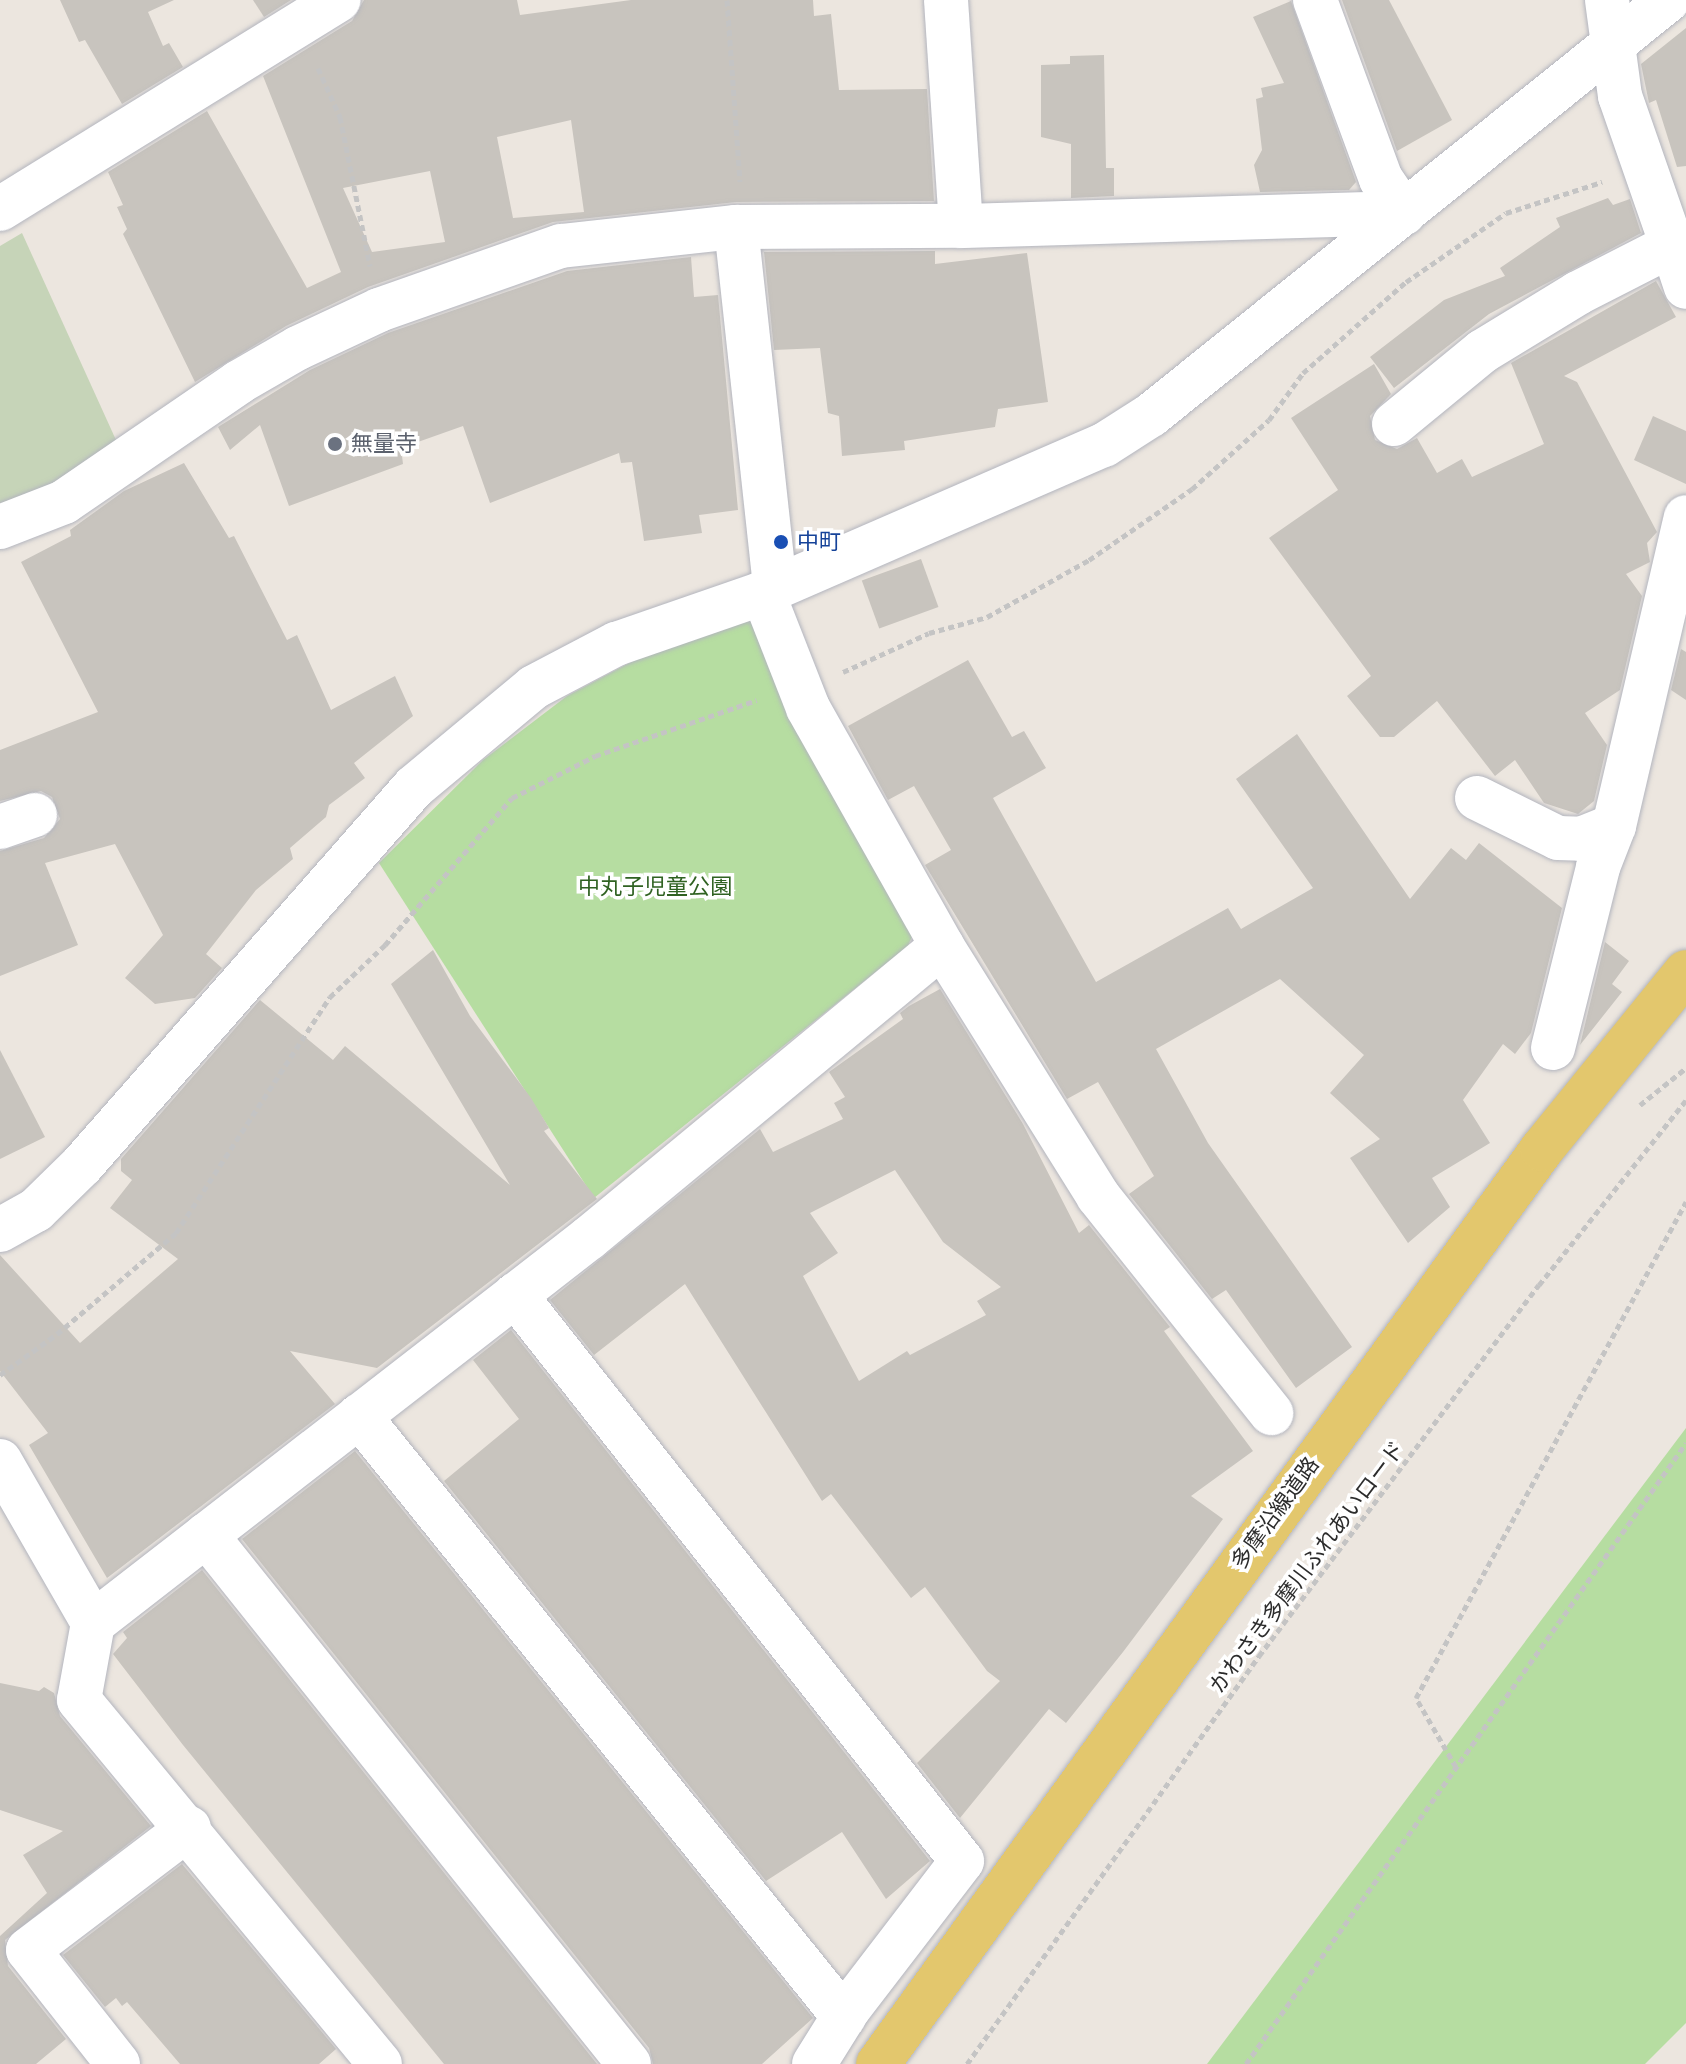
<!DOCTYPE html>
<html>
<head>
<meta charset="utf-8">
<style>
	body { margin:0 }
	#map { position:relative; width:1686px; height:2064px; overflow:hidden; background:#ece6df; font-family:Rubik,"Noto Sans JP",sans-serif }
	div>[style] { position:absolute }
	.green>* { inset:0; background:#b6dda1 }
	.cemetery>* { inset:0; background:#c6d4b8 }
	.building>* { inset:0; background:#c8c4be; transform-origin:0 0 }
	.path>* { height:5px; margin-top:-2.5px; transform-origin:0; background:repeating-linear-gradient(90deg,#c4c4c4 0 6px,transparent 0 10px) }
	.roads { filter:drop-shadow(0 0 2px #b3b5be) drop-shadow(0 0 2px #b3b5be) }
	.minor>* { height:44px; margin:-22px; padding:0 22px; transform-origin:22px; border-radius:22px; background:#fff }
	.major>* { height:44px; margin:-22px; padding:0 22px; transform-origin:22px; border-radius:22px; background:#e3c76d }
	.dots>* { width:22px; height:22px; translate:-50% -50%; box-sizing:border-box; border:4px solid #fff; border-radius:50% }
	span { translate:-50% -50%; white-space:nowrap; text-align:center; line-height:1.15; -webkit-text-stroke:7px #fff; paint-order:stroke }
	.worship-label { font-size:22px; color:#5b616d }
	.left { translate:0 -50%; text-align:left }
	.transit-label { font-size:22px; color:#164399 }
	.park-label { font-size:22px; color:#306222 }
	.street-label { font-size:22px; color:#2c2c2c }
</style>
</head>
<body>
<div id="map">
	<div class="green">
		<div style="clip-path:polygon(754px 618px,915px 929px,908px 946px,594px 1198px,379px 863px,483px 760px,567px 696px,663px 645px)"></div>
		<div style="clip-path:polygon(1686px 1428px,1686px 2023px,1645px 2064px,1207px 2064px)"></div>
	</div>
	<div class="cemetery">
		<div style="clip-path:polygon(22px 233px,116px 440px,55px 491px,0 511px,0 246px)"></div>
	</div>
	<div class="building">
		<div style="clip-path:polygon(60px 0,174px 0,148px 12px,163px 46px,169px 43px,183px 67px,122px 104px,85px 40px,79px 42px)"></div>
		<div style="clip-path:polygon(253px 0,291px 0,264px 17px)"></div>
		<div style="clip-path:polygon(evenodd,364px 0,517px 0,520px 15px,631px 0,813px 0,814px 16px,831px 14px,839px 90px,927px 89px,934px 201px,736px 202px,553px 222px,368px 287px,286px 326px,195px 382px,123px 234px,127px 229px,117px 207px,123px 205px,108px 172px,207px 111px,307px 288px,341px 272px,263px 76px,352px 21px,364px 0,571px 120px,584px 212px,513px 218px,497px 137px,571px 120px,364px 0,430px 171px,445px 242px,372px 252px,343px 188px,430px 171px)"></div>
		<div style="clip-path:polygon(1342px 0,1389px 0,1452px 120px,1397px 151px)"></div>
		<div style="clip-path:polygon(1291px 1px,1356px 182px,1349px 190px,1260px 192px,1254px 165px,1262px 150px,1256px 99px,1263px 97px,1261px 88px,1284px 83px,1253px 17px)"></div>
		<div style="clip-path:polygon(1686px 28px,1686px 166px,1677px 167px,1656px 100px,1649px 103px,1641px 64px)"></div>
		<div style="clip-path:polygon(1104px 55px,1106px 168px,1114px 168px,1114px 196px,1071px 198px,1071px 144px,1041px 137px,1041px 65px,1070px 64px,1070px 56px)"></div>
		<div style="clip-path:polygon(1608px 198px,1613px 205px,1630px 199px,1641px 233px,1489px 314px,1394px 388px,1370px 357px,1444px 300px,1505px 276px,1500px 268px,1560px 227px,1556px 218px)"></div>
		<div style="clip-path:polygon(935px 251px,935px 264px,1027px 253px,1048px 402px,998px 409px,995px 427px,904px 441px,905px 450px,842px 456px,839px 416px,828px 413px,820px 348px,774px 350px,764px 252px)"></div>
		<div style="clip-path:polygon(691px 257px,694px 297px,718px 295px,738px 510px,699px 515px,702px 533px,644px 541px,632px 462px,621px 463px,619px 453px,490px 503px,463px 426px,401px 448px,403px 464px,289px 506px,260px 425px,230px 450px,218px 427px,310px 370px,388px 333px,567px 271px)"></div>
		<div style="clip-path:polygon(1656px 281px,1676px 317px,1564px 376px,1577px 382px,1657px 532px,1647px 543px,1650px 562px,1626px 574px,1642px 596px,1620px 690px,1585px 713px,1607px 745px,1594px 801px,1578px 814px,1544px 803px,1515px 760px,1495px 776px,1437px 701px,1394px 737px,1380px 737px,1347px 696px,1371px 676px,1269px 538px,1338px 490px,1291px 418px,1374px 364px,1391px 394px,1370px 416px,1375px 440px,1397px 449px,1417px 438px,1437px 473px,1462px 459px,1472px 477px,1544px 444px,1511px 363px)"></div>
		<div style="clip-path:polygon(1653px 416px,1686px 431px,1686px 484px,1634px 460px)"></div>
		<div style="clip-path:polygon(184px 463px,229px 538px,234px 536px,287px 640px,297px 635px,331px 710px,395px 676px,413px 716px,354px 763px,365px 778px,329px 805px,326px 817px,290px 848px,293px 859px,256px 890px,206px 954px,222px 968px,195px 998px,155px 1004px,125px 978px,163px 935px,115px 844px,45px 863px,78px 945px,0 976px,0 851px,44px 838px,60px 819px,52px 797px,41px 791px,0 801px,0 750px,98px 712px,21px 562px,71px 536px,70px 530px,124px 491px)"></div>
		<div style="left:921px;top:559px;width:51px;height:63px;rotate:70deg"></div>
		<div style="clip-path:polygon(1681px 649px,1686px 652px,1686px 700px,1671px 690px)"></div>
		<div style="clip-path:polygon(968px 660px,1012px 737px,1024px 731px,1046px 768px,993px 798px,1096px 982px,1228px 908px,1241px 929px,1313px 888px,1236px 779px,1297px 734px,1410px 899px,1451px 848px,1466px 860px,1479px 843px,1562px 908px,1531px 1033px,1515px 1054px,1503px 1044px,1463px 1100px,1490px 1143px,1432px 1178px,1450px 1207px,1408px 1243px,1350px 1158px,1380px 1139px,1330px 1093px,1364px 1055px,1280px 979px,1156px 1049px,1208px 1143px,1352px 1347px,1296px 1388px,1226px 1290px,1212px 1299px,1129px 1194px,1154px 1176px,1098px 1082px,1067px 1099px,925px 865px,951px 850px,914px 786px,888px 800px,848px 726px)"></div>
		<div style="clip-path:polygon(1605px 942px,1629px 961px,1612px 984px,1622px 992px,1580px 1045px)"></div>
		<div style="clip-path:polygon(433px 950px,470px 1016px,531px 1098px,549px 1128px,544px 1131px,597px 1199px,377px 1368px,290px 1351px,335px 1404px,107px 1578px,29px 1445px,48px 1433px,0 1371px,0 1255px,80px 1343px,178px 1259px,110px 1208px,132px 1180px,121px 1171px,121px 1159px,260px 1000px,333px 1060px,345px 1046px,510px 1185px,391px 984px)"></div>
		<div style="clip-path:polygon(evenodd,940px 989px,1023px 1124px,1079px 1233px,1089px 1225px,1170px 1327px,1164px 1331px,1253px 1451px,1191px 1496px,1223px 1519px,1123px 1652px,1066px 1723px,1049px 1709px,960px 1818px,917px 1763px,1000px 1681px,987px 1671px,925px 1587px,911px 1598px,831px 1494px,822px 1501px,685px 1284px,594px 1355px,550px 1300px,760px 1129px,773px 1152px,843px 1119px,834px 1103px,845px 1097px,829px 1072px,903px 1019px,900px 1013px,909px 1006px,940px 989px,895px 1170px,943px 1242px,1001px 1287px,977px 1301px,986px 1315px,910px 1355px,907px 1351px,859px 1381px,803px 1276px,838px 1253px,810px 1213px,895px 1170px)"></div>
		<div style="clip-path:polygon(0 1050px,45px 1137px,0 1159px)"></div>
		<div style="clip-path:polygon(511px 1330px,930px 1861px,886px 1899px,842px 1832px,766px 1881px,444px 1481px,519px 1419px,473px 1360px)"></div>
		<div style="clip-path:polygon(355px 1451px,813px 2018px,762px 2064px,653px 2064px,649px 2048px,242px 1539px)"></div>
		<div style="clip-path:polygon(202px 1570px,597px 2064px,444px 2064px,183px 1745px,113px 1654px,127px 1638px,123px 1632px)"></div>
		<div style="clip-path:polygon(0 1683px,39px 1691px,44px 1687px,54px 1693px,60px 1716px,151px 1826px,5px 1940px,8px 1966px,66px 2039px,36px 2064px,0 2064px,0 1936px,47px 1893px,23px 1855px,63px 1831px,0 1810px)"></div>
		<div style="clip-path:polygon(182px 1864px,336px 2049px,319px 2064px,180px 2064px,127px 2002px,122px 2006px,116px 1998px,105px 2007px,63px 1955px)"></div>
	</div>
	<div class="path">
		<div style="left:727px;top:0;width:182px;rotate:85.9deg"></div>
		<div style="left:318px;top:68px;width:54px;rotate:65.8deg"></div>
		<div style="left:340px;top:117px;width:152px;rotate:78.6deg"></div>
		<div style="left:843px;top:672px;width:94px;rotate:-24.4deg"></div>
		<div style="left:929px;top:633px;width:60px;rotate:-15.4deg"></div>
		<div style="left:987px;top:617px;width:117px;rotate:-29.2deg"></div>
		<div style="left:1089px;top:560px;width:125px;rotate:-34.6deg"></div>
		<div style="left:1192px;top:489px;width:103px;rotate:-41.9deg"></div>
		<div style="left:1269px;top:420px;width:58px;rotate:-54.1deg"></div>
		<div style="left:1303px;top:373px;width:137px;rotate:-41.5deg"></div>
		<div style="left:1406px;top:282px;width:121px;rotate:-34.6deg"></div>
		<div style="left:1506px;top:213px;width:101px;rotate:-17.9deg"></div>
		<div style="left:1640px;top:1105px;width:59px;rotate:-38.8deg"></div>
		<div style="left:0;top:1375px;width:70px;rotate:-35.7deg"></div>
		<div style="left:57px;top:1334px;width:156px;rotate:-40.3deg"></div>
		<div style="left:176px;top:1233px;width:282px;rotate:-56.9deg"></div>
		<div style="left:330px;top:997px;width:76px;rotate:-43.4deg"></div>
		<div style="left:385px;top:945px;width:194px;rotate:-49.2deg"></div>
		<div style="left:512px;top:798px;width:93px;rotate:-26.8deg"></div>
		<div style="left:595px;top:756px;width:171px;rotate:-19.1deg"></div>
		<div style="left:1456px;top:1767px;width:80px;rotate:-120.1deg"></div>
		<div style="left:1416px;top:1698px;width:565px;rotate:-61.44deg"></div>
		<div style="left:967px;top:2064px;width:502px;rotate:-54.41deg"></div>
		<div style="left:1259px;top:1656px;width:465px;rotate:-53deg"></div>
		<div style="left:1539px;top:1285px;width:236px;rotate:-51.5deg"></div>
		<div style="left:1246px;top:2064px;width:761px;rotate:-54.68deg"></div>
	</div>
	<div class="roads">
		<div class="minor">
			<div style="left:946px;top:0;width:226px;rotate:86.2deg"></div>
			<div style="left:1315px;top:0;width:191px;rotate:69.8deg"></div>
			<div style="left:1381px;top:179px;width:41px;rotate:55.9deg"></div>
			<div style="left:1607px;top:0;width:97px;rotate:82.3deg"></div>
			<div style="left:1620px;top:96px;width:158px;rotate:70.8deg"></div>
			<div style="left:0;top:209px;width:398px;rotate:-31.7deg"></div>
			<div style="left:736px;top:227px;width:362px;rotate:83.8deg"></div>
			<div style="left:1394px;top:424px;width:115px;rotate:-39.4deg"></div>
			<div style="left:1483px;top:351px;width:111px;rotate:-31.4deg"></div>
			<div style="left:1578px;top:293px;width:106px;rotate:-27.1deg"></div>
			<div style="left:1672px;top:245px;width:44px;rotate:71.6deg"></div>
			<div style="left:0;top:527px;width:69px;rotate:-21.3deg"></div>
			<div style="left:64px;top:502px;width:212px;rotate:-34.4deg"></div>
			<div style="left:239px;top:382px;width:68px;rotate:-30deg"></div>
			<div style="left:298px;top:348px;width:89px;rotate:-25.1deg"></div>
			<div style="left:379px;top:310px;width:193px;rotate:-19.4deg"></div>
			<div style="left:561px;top:246px;width:176px;rotate:-6.2deg"></div>
			<div style="left:736px;top:227px;width:225px;rotate:-0.3deg"></div>
			<div style="left:961px;top:226px;width:443px;rotate:-1.7deg"></div>
			<div style="left:763px;top:593px;width:123px;rotate:68.6deg"></div>
			<div style="left:808px;top:708px;width:273px;rotate:60.6deg"></div>
			<div style="left:942px;top:946px;width:295px;rotate:58deg"></div>
			<div style="left:1098px;top:1196px;width:278px;rotate:51.4deg"></div>
			<div style="left:1477px;top:798px;width:90px;rotate:26.3deg"></div>
			<div style="left:1558px;top:838px;width:23px;rotate:2deg"></div>
			<div style="left:1581px;top:839px;width:35px;rotate:-22deg"></div>
			<div style="left:0;top:827px;width:37px;rotate:-19deg"></div>
			<div style="left:1553px;top:1048px;width:187px;rotate:-76deg"></div>
			<div style="left:1598px;top:867px;width:44px;rotate:-68.7deg"></div>
			<div style="left:1614px;top:826px;width:317px;rotate:-76.9deg"></div>
			<div style="left:0;top:1230px;width:41px;rotate:-29.1deg"></div>
			<div style="left:36px;top:1210px;width:64px;rotate:-44.4deg"></div>
			<div style="left:82px;top:1165px;width:503px;rotate:-48.71deg"></div>
			<div style="left:414px;top:787px;width:156px;rotate:-39.8deg"></div>
			<div style="left:534px;top:687px;width:93px;rotate:-27.7deg"></div>
			<div style="left:616px;top:644px;width:156px;rotate:-19.1deg"></div>
			<div style="left:763px;top:593px;width:372px;rotate:-23.5deg"></div>
			<div style="left:1104px;top:445px;width:56px;rotate:-32.6deg"></div>
			<div style="left:1151px;top:415px;width:663px;rotate:-38.75deg"></div>
			<div style="left:515px;top:1295px;width:721px;rotate:51.7deg"></div>
			<div style="left:962px;top:1861px;width:185px;rotate:127.5deg"></div>
			<div style="left:849px;top:2008px;width:66px;rotate:122deg"></div>
			<div style="left:359px;top:1416px;width:772px;rotate:51.1deg"></div>
			<div style="left:0;top:1461px;width:187px;rotate:60.1deg"></div>
			<div style="left:93px;top:1623px;width:78px;rotate:100.3deg"></div>
			<div style="left:79px;top:1700px;width:472px;rotate:50.4deg"></div>
			<div style="left:206px;top:1535px;width:677px;rotate:51.35deg"></div>
			<div style="left:93px;top:1623px;width:628px;rotate:-37.82deg"></div>
			<div style="left:589px;top:1238px;width:458px;rotate:-39.6deg"></div>
			<div style="left:118px;top:2064px;width:145px;rotate:-128.3deg"></div>
			<div style="left:28px;top:1950px;width:202px;rotate:-37.2deg"></div>
		</div>
		<div class="major">
			<div style="left:878px;top:2064px;width:1131px;rotate:-54.03deg"></div>
			<div style="left:1542px;top:1149px;width:228px;rotate:-50.9deg"></div>
		</div>
	</div>
	<div class="dots">
		<div style="left:335px;top:444px;background:#6b7280"></div>
		<div style="left:781px;top:542px;background:#1a4fb4"></div>
	</div>
	<div class="worship-label">
		<span class="left" style="left:351px;top:444px">無量寺</span>
	</div>
	<div class="transit-label">
		<span class="left" style="left:797px;top:542px">中町</span>
	</div>
	<div class="park-label">
		<span style="left:655px;top:887px">中丸子児童公園</span>
	</div>
	<div class="street-label">
		<span style="left:1275px;top:1513px;rotate:-54deg">多摩沿線道路</span>
		<span style="left:1307px;top:1567px;rotate:-53deg">かわさき多摩川ふれあいロード</span>
	</div>
</div>
</body>
</html>
